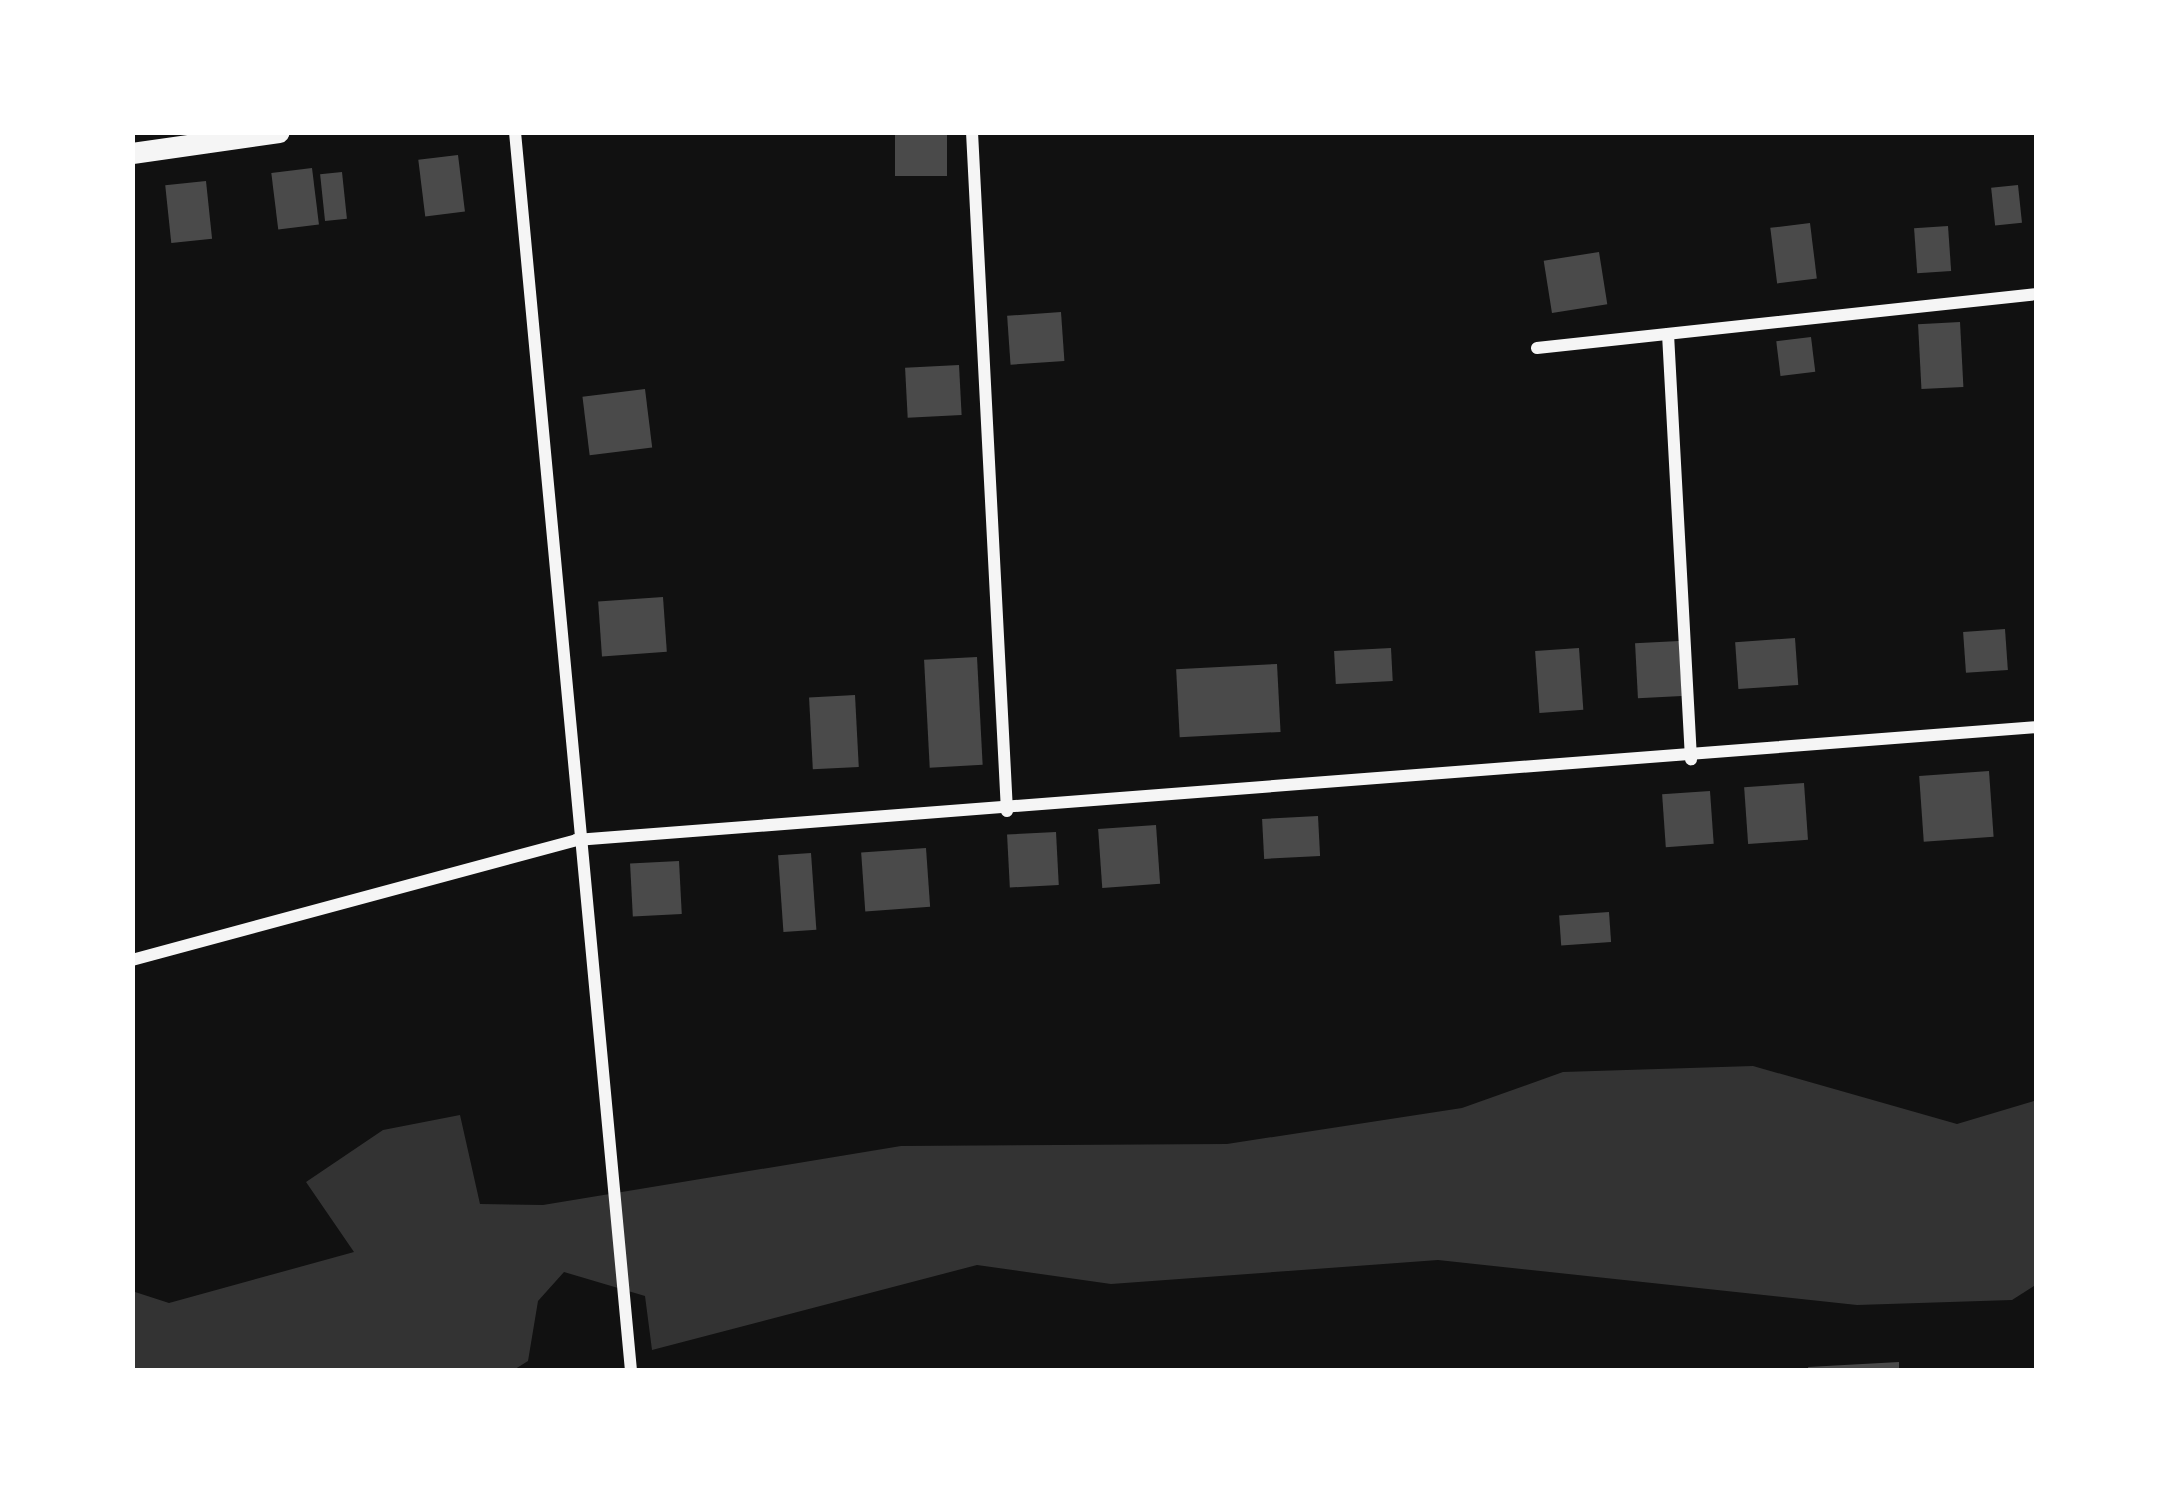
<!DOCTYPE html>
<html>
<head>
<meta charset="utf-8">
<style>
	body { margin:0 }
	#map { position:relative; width:2169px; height:1503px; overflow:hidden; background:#111; font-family:"PT Sans",sans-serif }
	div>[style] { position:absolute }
	.water>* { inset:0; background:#333 }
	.building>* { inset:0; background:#4a4a4a; transform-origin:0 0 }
	.minor>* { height:12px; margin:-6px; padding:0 6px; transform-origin:6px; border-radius:6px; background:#f5f5f5 }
	.tertiary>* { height:21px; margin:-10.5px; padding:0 10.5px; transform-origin:10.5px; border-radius:10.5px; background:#f5f5f5 }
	span { translate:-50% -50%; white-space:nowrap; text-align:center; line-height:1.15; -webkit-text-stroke:12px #fff; paint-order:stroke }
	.frame { position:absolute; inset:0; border:135px solid #fff; pointer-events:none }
</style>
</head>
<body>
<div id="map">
	<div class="water">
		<div style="clip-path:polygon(1753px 1066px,1957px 1124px,2037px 1100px,2037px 1284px,2012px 1300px,1857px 1305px,1438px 1260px,1111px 1284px,977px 1265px,652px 1350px,645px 1296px,564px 1272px,538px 1301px,528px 1361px,512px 1371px,132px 1371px,132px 1291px,169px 1303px,354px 1252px,306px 1182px,383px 1130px,460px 1115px,480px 1204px,543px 1205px,901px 1146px,1227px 1144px,1462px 1108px,1563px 1072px)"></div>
	</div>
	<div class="building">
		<div style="left:895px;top:132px;width:52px;height:44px"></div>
		<div style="left:458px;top:155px;width:57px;height:40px;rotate:83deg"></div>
		<div style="left:312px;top:168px;width:57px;height:41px;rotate:83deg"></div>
		<div style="left:342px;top:172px;width:47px;height:22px;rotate:84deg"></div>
		<div style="left:206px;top:181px;width:58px;height:41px;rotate:84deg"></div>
		<div style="left:2018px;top:185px;width:38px;height:27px;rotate:84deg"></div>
		<div style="left:1810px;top:223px;width:56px;height:40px;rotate:83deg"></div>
		<div style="left:1948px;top:226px;width:45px;height:34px;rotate:86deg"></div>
		<div style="left:1599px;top:252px;width:53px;height:56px;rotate:81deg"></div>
		<div style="left:1061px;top:312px;width:49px;height:54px;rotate:86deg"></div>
		<div style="left:1960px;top:322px;width:65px;height:42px;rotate:87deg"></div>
		<div style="left:1811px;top:337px;width:35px;height:35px;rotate:83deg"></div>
		<div style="left:959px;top:365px;width:50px;height:54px;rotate:87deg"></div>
		<div style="left:645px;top:389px;width:59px;height:63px;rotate:83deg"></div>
		<div style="left:663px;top:597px;width:55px;height:65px;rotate:86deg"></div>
		<div style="left:2005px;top:629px;width:41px;height:42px;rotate:86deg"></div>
		<div style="left:1795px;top:638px;width:47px;height:60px;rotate:86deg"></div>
		<div style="left:1679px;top:641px;width:55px;height:44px;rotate:87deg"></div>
		<div style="left:1391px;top:648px;width:33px;height:57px;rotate:87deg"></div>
		<div style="left:1579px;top:648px;width:62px;height:44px;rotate:86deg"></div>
		<div style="left:977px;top:657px;width:108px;height:53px;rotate:87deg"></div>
		<div style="left:1277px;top:664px;width:68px;height:101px;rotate:87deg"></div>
		<div style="left:855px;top:695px;width:72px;height:46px;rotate:87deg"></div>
		<div style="left:1989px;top:771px;width:66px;height:70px;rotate:86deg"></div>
		<div style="left:1804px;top:783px;width:57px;height:60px;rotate:86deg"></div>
		<div style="left:1710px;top:791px;width:53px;height:48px;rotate:86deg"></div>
		<div style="left:1318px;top:816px;width:40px;height:56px;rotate:87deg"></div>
		<div style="left:1156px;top:825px;width:59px;height:58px;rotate:86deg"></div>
		<div style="left:1056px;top:832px;width:53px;height:49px;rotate:87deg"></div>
		<div style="left:926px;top:848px;width:59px;height:65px;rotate:86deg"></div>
		<div style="left:811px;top:853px;width:77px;height:33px;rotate:86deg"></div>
		<div style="left:679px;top:861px;width:53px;height:49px;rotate:87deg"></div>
		<div style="left:1609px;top:912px;width:30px;height:50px;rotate:86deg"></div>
		<div style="clip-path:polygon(1899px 1362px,1899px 1371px,1809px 1371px,1808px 1367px)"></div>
	</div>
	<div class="minor">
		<div style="left:515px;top:132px;width:1244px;rotate:84.65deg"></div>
		<div style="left:972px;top:132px;width:680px;rotate:87.05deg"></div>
		<div style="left:1668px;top:334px;width:426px;rotate:86.9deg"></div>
		<div style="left:1537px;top:348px;width:503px;rotate:-6.16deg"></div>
		<div style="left:132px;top:960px;width:460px;rotate:-15.1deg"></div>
		<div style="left:576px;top:840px;width:1465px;rotate:-4.42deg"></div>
	</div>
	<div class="tertiary">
		<div style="left:132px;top:153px;width:148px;rotate:-8.1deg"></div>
	</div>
	<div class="frame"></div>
</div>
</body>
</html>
